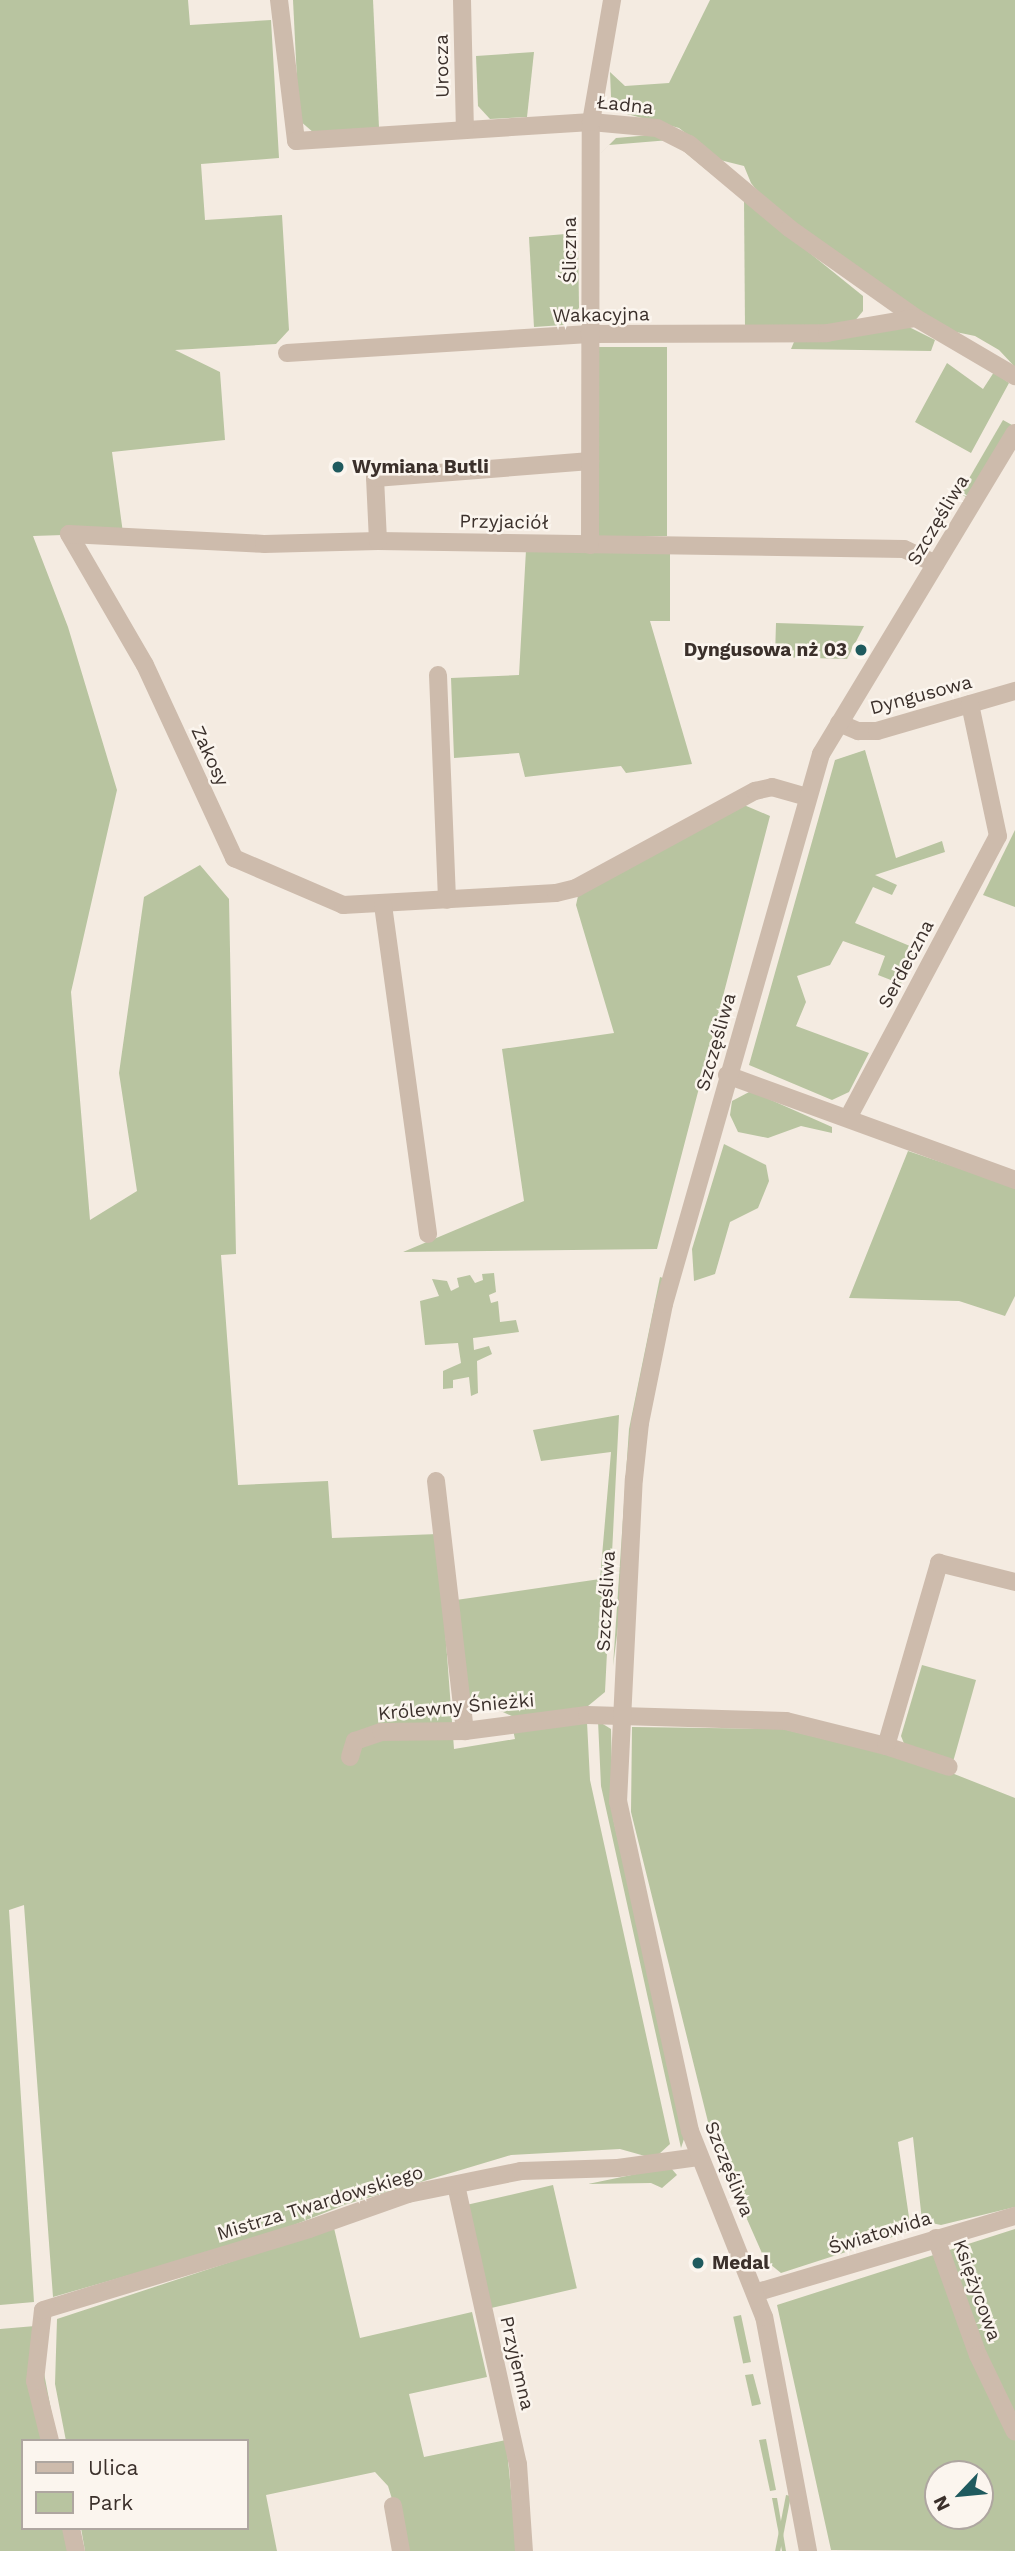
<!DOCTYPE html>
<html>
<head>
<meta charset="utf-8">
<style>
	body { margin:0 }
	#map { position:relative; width:1015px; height:2551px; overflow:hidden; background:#f4ebe1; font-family:"Work Sans",sans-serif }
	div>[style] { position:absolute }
	.green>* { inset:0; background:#b8c4a0; transform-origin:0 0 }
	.street>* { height:18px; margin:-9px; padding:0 9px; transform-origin:9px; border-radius:9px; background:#cdbbac }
	.dots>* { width:19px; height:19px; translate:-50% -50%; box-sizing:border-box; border:4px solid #fbf5ee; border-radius:50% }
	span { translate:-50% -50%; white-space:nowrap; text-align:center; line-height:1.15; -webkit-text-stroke:5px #fbf5ee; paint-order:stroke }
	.street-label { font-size:19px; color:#3b302b }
	.poi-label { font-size:19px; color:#3b302b; font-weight:700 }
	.left { translate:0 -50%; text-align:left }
	.right { translate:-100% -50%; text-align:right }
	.legend { position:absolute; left:21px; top:2439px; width:228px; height:91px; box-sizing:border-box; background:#fbf5ee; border:2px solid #aea6a0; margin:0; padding:9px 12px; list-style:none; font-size:21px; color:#3b302b }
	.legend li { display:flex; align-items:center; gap:14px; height:35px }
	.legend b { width:35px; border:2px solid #aea6a0 }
	.north { position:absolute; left:924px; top:2460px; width:70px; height:70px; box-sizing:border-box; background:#fbf5ee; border:2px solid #aea6a0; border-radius:50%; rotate:244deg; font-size:19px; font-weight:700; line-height:28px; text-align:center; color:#3b302b }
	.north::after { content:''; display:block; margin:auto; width:24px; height:32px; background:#1f5a5e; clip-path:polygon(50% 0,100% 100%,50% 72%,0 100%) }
</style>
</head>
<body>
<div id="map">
	<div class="green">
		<div style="clip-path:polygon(0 0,188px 0,190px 25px,271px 20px,279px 158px,201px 164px,205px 220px,282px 215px,289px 330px,276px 344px,175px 350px,220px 372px,225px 440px,112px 452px,123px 533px,33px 536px,68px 627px,117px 790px,71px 992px,90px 1220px,137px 1191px,119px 1073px,144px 897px,200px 865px,229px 899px,236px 1254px,221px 1255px,238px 1485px,328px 1481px,332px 1538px,438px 1534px,454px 1749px,515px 1739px,513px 1730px,587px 1722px,590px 1780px,670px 2144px,659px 2154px,645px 2156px,620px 2149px,511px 2155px,344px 2205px,269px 2235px,53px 2297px,24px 1905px,9px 1910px,34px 2302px,0 2305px)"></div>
		<div style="clip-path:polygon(293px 0,373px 0,379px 128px,314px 133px,299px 120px)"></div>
		<div style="clip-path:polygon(710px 0,1015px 0,1015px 367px,999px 350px,975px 336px,951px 331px,875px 282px,766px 202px,751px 183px,744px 166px,720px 160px,679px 128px,627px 114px,627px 105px,611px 97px,610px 72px,625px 86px,669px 83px)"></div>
		<div style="clip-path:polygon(534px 52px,527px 117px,490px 119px,478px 106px,476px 56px)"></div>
		<div style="clip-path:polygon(662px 134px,680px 142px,719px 180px,670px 140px,609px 145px,601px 153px,616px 138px)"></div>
		<div style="clip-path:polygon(744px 200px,863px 296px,863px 311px,849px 328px,745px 326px)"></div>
		<div style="clip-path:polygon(578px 233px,579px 308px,563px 325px,534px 327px,529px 237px)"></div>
		<div style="clip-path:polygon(909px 327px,935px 340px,931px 351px,791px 349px,794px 342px)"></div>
		<div style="left:667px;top:347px;width:189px;height:68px;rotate:90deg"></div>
		<div style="clip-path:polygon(947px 363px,983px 389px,994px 372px,1009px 383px,971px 453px,915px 422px)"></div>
		<div style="clip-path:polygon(1003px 420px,1012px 425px,966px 497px,960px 494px)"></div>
		<div style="clip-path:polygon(526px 550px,670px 554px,670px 621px,650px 621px,692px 764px,626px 773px,621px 766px,525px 777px,519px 753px,454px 758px,451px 678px,519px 675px)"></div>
		<div style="clip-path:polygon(776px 623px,808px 624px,864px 626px,847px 659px,775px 657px)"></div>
		<div style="clip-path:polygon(865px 750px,896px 858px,942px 841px,945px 852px,875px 875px,897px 885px,892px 895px,873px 887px,855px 923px,917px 949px,901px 984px,878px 975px,885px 956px,843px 941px,830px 965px,797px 976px,806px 1002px,796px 1026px,869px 1053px,849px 1092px,832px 1100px,749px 1065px,835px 760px)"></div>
		<div style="clip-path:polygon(744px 805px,770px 816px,657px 1249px,403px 1252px,524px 1201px,502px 1049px,614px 1033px,576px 905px,578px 896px)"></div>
		<div style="clip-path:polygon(1015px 830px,1015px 907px,983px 895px)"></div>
		<div style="clip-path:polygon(751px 1091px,832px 1127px,832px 1133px,801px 1126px,768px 1138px,738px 1132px,730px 1115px,732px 1101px)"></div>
		<div style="clip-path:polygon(724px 1144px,766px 1165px,769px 1181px,758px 1208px,730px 1222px,715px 1274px,694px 1281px,692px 1249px)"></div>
		<div style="clip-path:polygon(908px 1151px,1015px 1187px,1015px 1296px,1005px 1316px,959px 1301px,849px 1298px)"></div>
		<div style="clip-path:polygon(494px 1273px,496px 1292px,489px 1295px,491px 1303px,498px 1301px,500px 1322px,516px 1320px,519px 1332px,473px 1338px,474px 1350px,489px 1346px,492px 1354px,477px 1361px,478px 1393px,471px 1396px,469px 1377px,453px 1380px,453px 1388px,443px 1389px,443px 1371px,461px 1363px,458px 1343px,425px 1345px,420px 1301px,439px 1296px,432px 1279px,447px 1281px,451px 1291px,459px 1287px,457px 1278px,470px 1275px,475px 1283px,483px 1280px,482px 1274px)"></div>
		<div style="clip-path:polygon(660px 1277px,663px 1278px,613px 1666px,629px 1429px)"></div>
		<div style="clip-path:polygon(619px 1415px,605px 1692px,588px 1706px,589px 1711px,514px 1717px,485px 1704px,470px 1707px,456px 1600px,600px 1579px,611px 1452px,541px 1461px,533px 1430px)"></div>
		<div style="clip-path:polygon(922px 1665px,976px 1680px,953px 1762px,905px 1746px,901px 1736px)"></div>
		<div style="clip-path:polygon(598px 1721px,611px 1729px,613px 1818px,685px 2136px,681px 2148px,601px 1786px)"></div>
		<div style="clip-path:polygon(632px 1727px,783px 1729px,934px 1766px,1015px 1798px,1015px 2207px,941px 2225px,922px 2221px,913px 2137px,898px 2142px,911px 2231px,781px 2273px,765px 2260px,713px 2142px,631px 1812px)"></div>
		<div style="clip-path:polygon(670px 2167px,677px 2175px,662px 2188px,651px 2183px,588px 2184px)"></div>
		<div style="left:553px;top:2185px;width:106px;height:88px;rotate:77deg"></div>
		<div style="clip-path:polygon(334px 2228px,360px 2338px,472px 2312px,487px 2377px,409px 2394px,424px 2457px,506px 2440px,517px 2551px,408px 2551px,388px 2486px,375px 2472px,266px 2495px,277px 2551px,85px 2551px,81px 2528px,247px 2528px,247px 2441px,66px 2441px,55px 2384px,57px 2319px)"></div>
		<div style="clip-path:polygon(evenodd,1015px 2229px,1015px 2551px,831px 2550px,777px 2305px,1015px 2229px,938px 2474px,980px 2474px,980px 2516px,938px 2516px,938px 2474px)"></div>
		<div style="left:741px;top:2315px;width:48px;height:8px;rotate:78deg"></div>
		<div style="clip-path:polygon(35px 2326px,57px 2441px,23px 2441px,23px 2528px,73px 2528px,78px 2551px,0 2551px,0 2329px)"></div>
		<div style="clip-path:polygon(753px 2374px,761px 2404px,752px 2406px,745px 2375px)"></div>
		<div style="clip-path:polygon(766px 2439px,776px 2490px,770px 2491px,759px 2440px)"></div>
		<div style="left:786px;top:2495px;width:5px;height:57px;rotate:11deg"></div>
		<div style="clip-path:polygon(772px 2498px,777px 2498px,786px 2551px,782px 2551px)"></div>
	</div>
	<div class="street">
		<div style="left:279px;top:0;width:142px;rotate:83.1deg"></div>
		<div style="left:296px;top:141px;width:296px;rotate:-3.7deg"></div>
		<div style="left:591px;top:122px;width:66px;rotate:5.2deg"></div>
		<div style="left:657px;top:128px;width:36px;rotate:27deg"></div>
		<div style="left:689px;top:144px;width:131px;rotate:40deg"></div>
		<div style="left:789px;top:228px;width:156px;rotate:35.3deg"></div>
		<div style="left:916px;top:318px;width:115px;rotate:30.4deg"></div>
		<div style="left:462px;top:0;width:130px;rotate:88.7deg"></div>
		<div style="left:287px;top:353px;width:303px;rotate:-3.6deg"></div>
		<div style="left:589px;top:334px;width:238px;rotate:-0.2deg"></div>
		<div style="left:827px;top:333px;width:90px;rotate:-9.6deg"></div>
		<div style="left:69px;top:534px;width:151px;rotate:59.9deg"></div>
		<div style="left:145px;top:665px;width:213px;rotate:65.2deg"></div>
		<div style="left:234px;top:858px;width:119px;rotate:23.3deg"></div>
		<div style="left:343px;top:905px;width:213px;rotate:-3.2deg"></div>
		<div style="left:556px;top:893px;width:21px;rotate:-14deg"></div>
		<div style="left:576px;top:888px;width:204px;rotate:-28.5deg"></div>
		<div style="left:755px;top:791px;width:17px;rotate:-13deg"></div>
		<div style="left:772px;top:787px;width:37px;rotate:16deg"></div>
		<div style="left:69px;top:534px;width:195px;rotate:2.9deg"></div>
		<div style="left:264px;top:544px;width:114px;rotate:-1.5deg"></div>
		<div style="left:378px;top:541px;width:526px;rotate:0.87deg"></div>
		<div style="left:904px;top:549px;width:35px;rotate:25deg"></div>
		<div style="left:378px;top:541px;width:63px;rotate:-92.7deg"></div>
		<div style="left:375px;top:478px;width:216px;rotate:-4.5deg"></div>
		<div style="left:590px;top:545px;width:423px;rotate:-89.9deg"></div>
		<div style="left:591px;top:122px;width:124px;rotate:-80.2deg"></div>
		<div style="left:438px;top:675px;width:225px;rotate:87.7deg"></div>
		<div style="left:839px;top:723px;width:21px;rotate:23deg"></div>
		<div style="left:858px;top:731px;width:19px"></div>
		<div style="left:877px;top:731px;width:144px;rotate:-16.2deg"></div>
		<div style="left:383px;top:905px;width:332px;rotate:82.2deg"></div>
		<div style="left:727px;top:1075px;width:307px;rotate:20deg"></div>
		<div style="left:848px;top:1118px;width:319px;rotate:-62deg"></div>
		<div style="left:998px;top:836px;width:135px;rotate:-102deg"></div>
		<div style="left:436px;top:1481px;width:252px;rotate:83.4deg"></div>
		<div style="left:886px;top:1746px;width:66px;rotate:18.4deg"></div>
		<div style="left:350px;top:1757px;width:17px;rotate:-73deg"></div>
		<div style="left:355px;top:1741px;width:28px;rotate:-19deg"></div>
		<div style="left:381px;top:1732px;width:84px;rotate:-0.7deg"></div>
		<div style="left:465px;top:1731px;width:123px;rotate:-7.5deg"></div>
		<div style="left:587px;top:1715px;width:199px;rotate:1.7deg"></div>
		<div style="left:786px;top:1721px;width:103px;rotate:14deg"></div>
		<div style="left:886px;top:1746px;width:191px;rotate:-73.8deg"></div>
		<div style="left:939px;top:1563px;width:78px;rotate:14deg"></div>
		<div style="left:456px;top:2185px;width:286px;rotate:77.5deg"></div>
		<div style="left:518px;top:2464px;width:87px;rotate:86.1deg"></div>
		<div style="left:936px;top:2238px;width:124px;rotate:70.3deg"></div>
		<div style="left:978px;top:2355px;width:85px;rotate:64.3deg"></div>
		<div style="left:758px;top:2292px;width:268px;rotate:-16.5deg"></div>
		<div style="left:50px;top:2441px;width:62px;rotate:-104deg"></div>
		<div style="left:35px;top:2381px;width:71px;rotate:-83.6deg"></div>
		<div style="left:43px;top:2310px;width:278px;rotate:-16.9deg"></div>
		<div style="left:309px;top:2229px;width:105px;rotate:-19.5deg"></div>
		<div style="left:408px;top:2194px;width:115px;rotate:-11.5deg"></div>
		<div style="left:521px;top:2171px;width:97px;rotate:-1.8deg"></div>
		<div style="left:618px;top:2168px;width:81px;rotate:-7.8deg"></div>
		<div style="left:393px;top:2506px;width:46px;rotate:79.9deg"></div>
		<div style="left:71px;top:2528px;width:24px;rotate:78deg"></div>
		<div style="left:808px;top:2551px;width:238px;rotate:-100.6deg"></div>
		<div style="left:764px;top:2317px;width:200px;rotate:-111.7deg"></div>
		<div style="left:690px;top:2131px;width:337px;rotate:-102.3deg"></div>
		<div style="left:618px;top:1802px;width:323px;rotate:-87.2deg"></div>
		<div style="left:634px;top:1479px;width:56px;rotate:-83.9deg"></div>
		<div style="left:640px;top:1423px;width:121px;rotate:-78.6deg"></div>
		<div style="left:664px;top:1304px;width:572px;rotate:-74.07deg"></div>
		<div style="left:821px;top:754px;width:375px;rotate:-58.9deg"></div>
	</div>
	<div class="dots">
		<div style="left:338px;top:467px;background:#1f5a5e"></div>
		<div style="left:861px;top:650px;background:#1f5a5e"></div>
		<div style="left:698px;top:2263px;background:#1f5a5e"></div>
	</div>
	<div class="street-label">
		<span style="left:442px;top:66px;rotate:-91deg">Urocza</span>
		<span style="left:625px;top:105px;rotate:6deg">Ładna</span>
		<span style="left:570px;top:250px;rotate:-90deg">Śliczna</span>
		<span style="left:601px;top:315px;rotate:-1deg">Wakacyjna</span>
		<span style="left:938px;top:520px;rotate:-59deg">Szczęśliwa</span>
		<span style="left:504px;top:522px;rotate:1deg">Przyjaciół</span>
		<span style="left:921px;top:695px;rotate:-15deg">Dyngusowa</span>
		<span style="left:210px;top:756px;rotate:65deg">Zakosy</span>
		<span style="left:906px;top:964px;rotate:-62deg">Serdeczna</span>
		<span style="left:716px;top:1042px;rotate:-74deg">Szczęśliwa</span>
		<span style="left:606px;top:1601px;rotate:-87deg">Szczęśliwa</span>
		<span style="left:456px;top:1707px;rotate:-5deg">Królewny Śnieżki</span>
		<span style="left:729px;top:2169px;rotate:68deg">Szczęśliwa</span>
		<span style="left:320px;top:2203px;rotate:-17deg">Mistrza Twardowskiego</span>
		<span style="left:880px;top:2233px;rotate:-17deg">Światowida</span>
		<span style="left:977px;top:2290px;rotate:70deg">Księżycowa</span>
		<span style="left:517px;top:2363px;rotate:77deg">Przyjemna</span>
	</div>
	<div class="poi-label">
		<span class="left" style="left:352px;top:467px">Wymiana Butli</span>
		<span class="right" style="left:847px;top:650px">Dyngusowa nż 03</span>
		<span class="left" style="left:712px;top:2263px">Medal</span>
	</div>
	<ul class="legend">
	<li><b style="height:9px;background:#cdbbac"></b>Ulica</li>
	<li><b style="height:19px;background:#b8c4a0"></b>Park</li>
	</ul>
	<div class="north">N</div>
</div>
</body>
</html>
